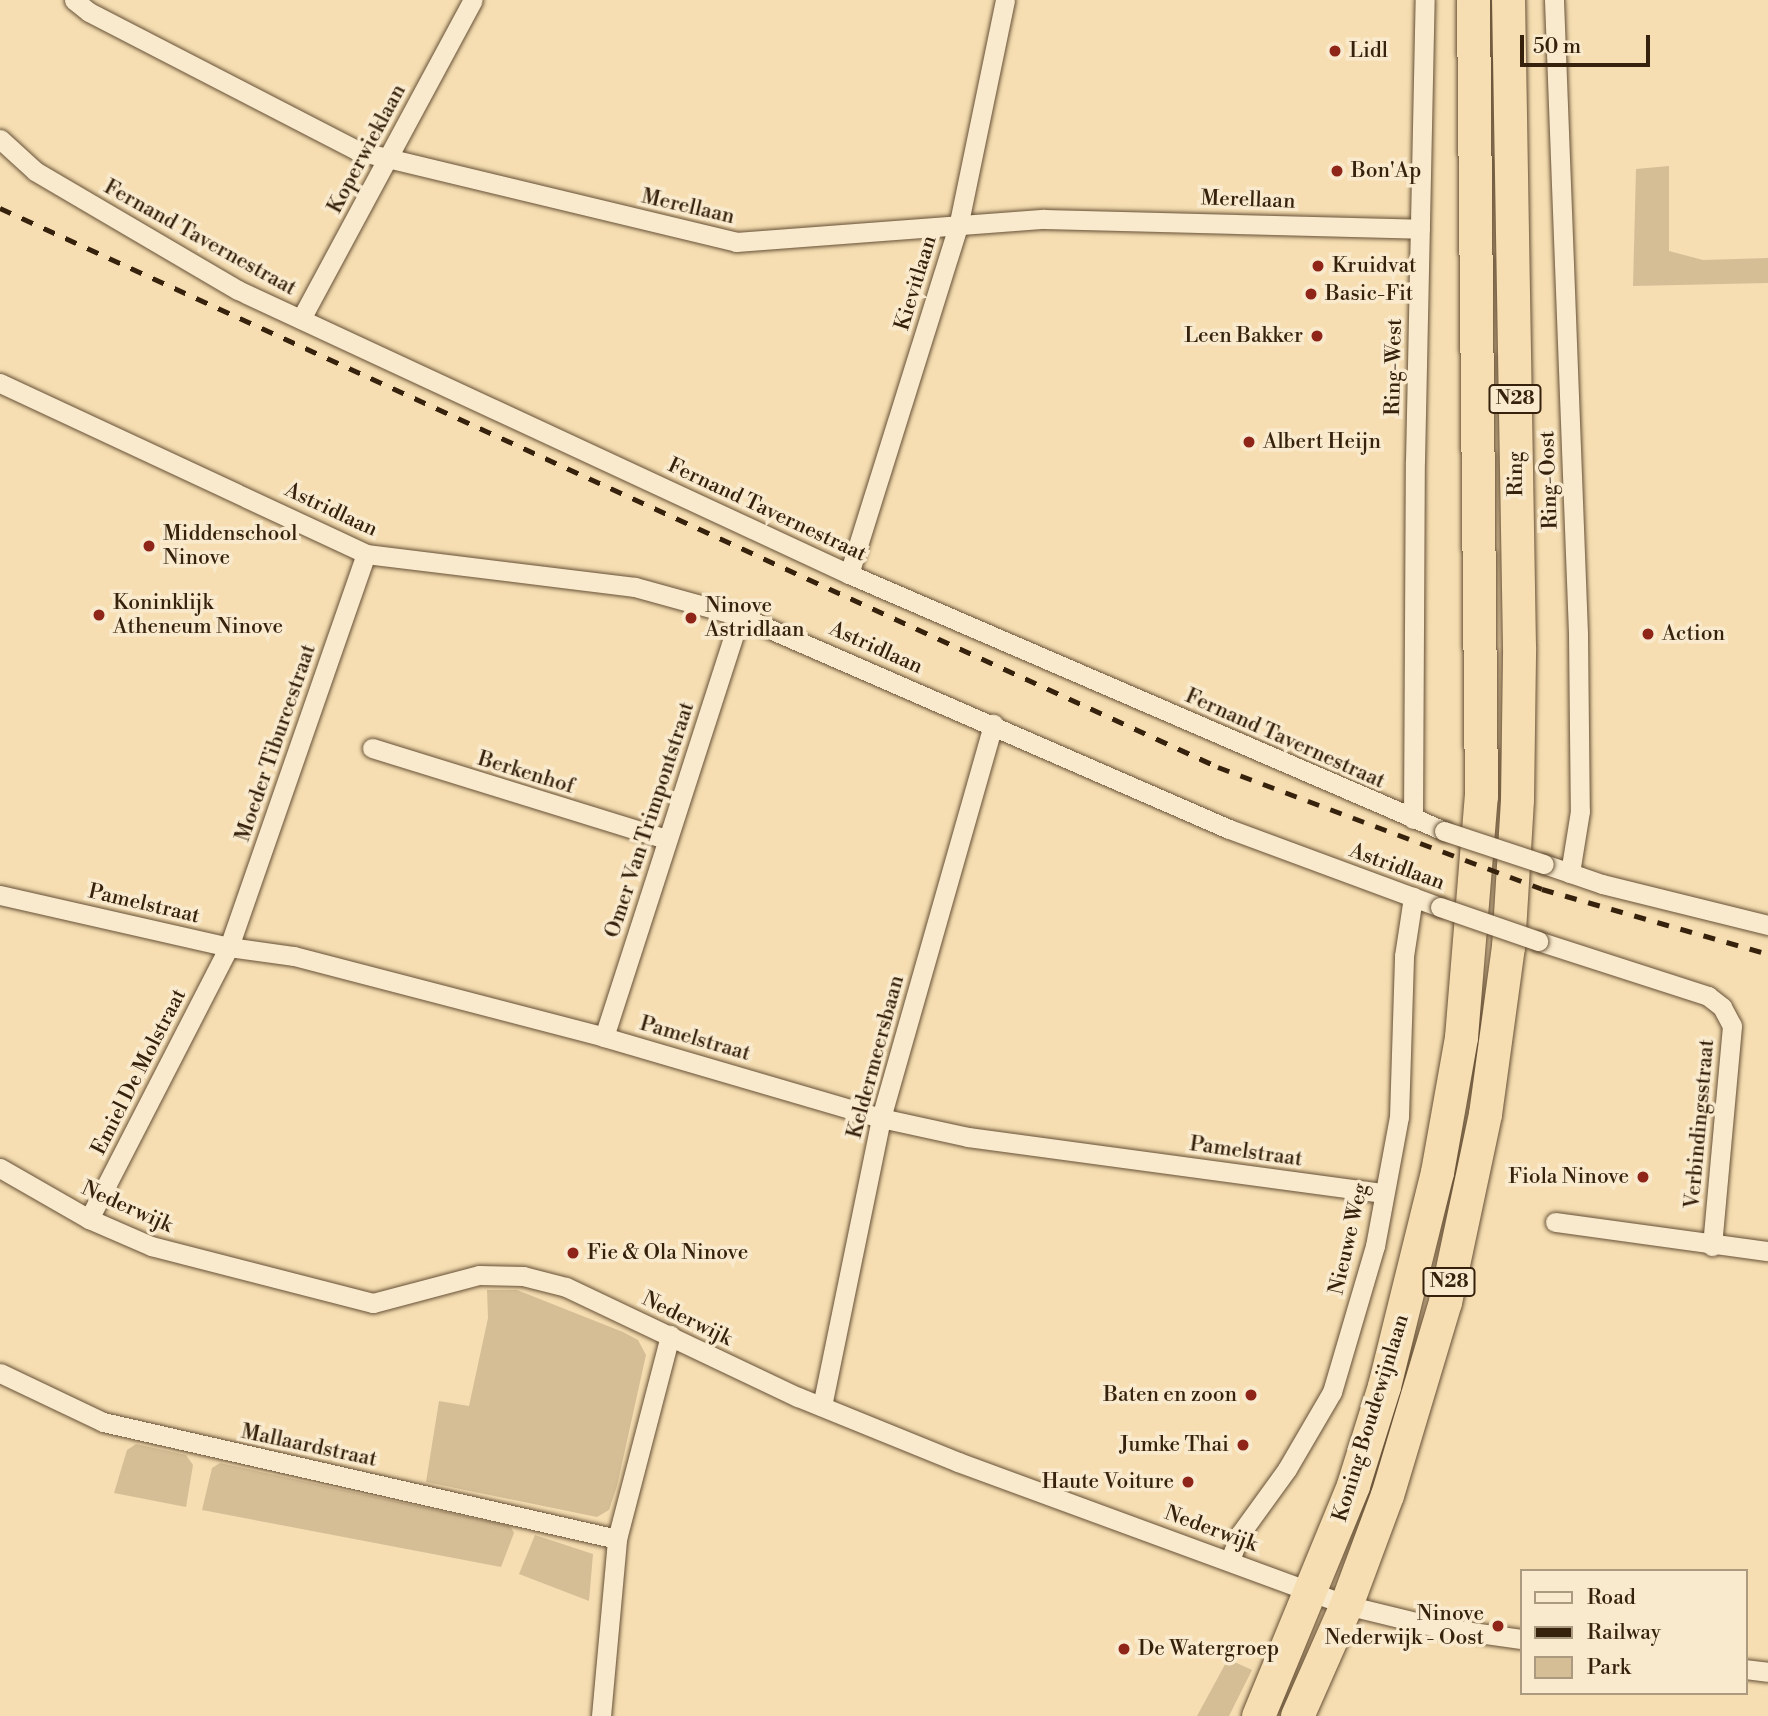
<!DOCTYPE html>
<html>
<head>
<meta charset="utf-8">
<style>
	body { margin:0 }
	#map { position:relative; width:1768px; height:1716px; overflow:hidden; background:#f6deb2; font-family:"Libre Bodoni",serif }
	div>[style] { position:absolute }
	.green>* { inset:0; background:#d5be96 }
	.roads { filter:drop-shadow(0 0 2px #665036) drop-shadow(0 0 2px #665036) }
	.minor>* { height:19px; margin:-9.5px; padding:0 9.5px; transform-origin:9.5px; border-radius:9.5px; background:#f9eacd }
	.trunk>* { height:33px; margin:-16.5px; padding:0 16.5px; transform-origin:16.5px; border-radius:16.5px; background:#f6deb2 }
	.rail>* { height:5px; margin-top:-2.5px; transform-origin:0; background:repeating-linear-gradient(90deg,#36210d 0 12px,transparent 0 24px) }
	.bridges { filter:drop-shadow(0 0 2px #665036) drop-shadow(0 0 2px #665036) }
	.minor-bridge>* { height:19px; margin:-9.5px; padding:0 9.5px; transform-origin:9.5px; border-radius:9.5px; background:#f9eacd }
	.dots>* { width:19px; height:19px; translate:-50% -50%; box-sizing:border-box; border:4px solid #f9eacd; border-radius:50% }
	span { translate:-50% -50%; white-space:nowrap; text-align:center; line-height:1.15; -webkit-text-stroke:7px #f9eacd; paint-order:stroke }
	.shield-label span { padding:2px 5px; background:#f9eacd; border:2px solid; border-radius:5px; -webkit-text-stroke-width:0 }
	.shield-label { font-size:19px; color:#36210d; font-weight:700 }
	.poi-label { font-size:21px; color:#36210d }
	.left { translate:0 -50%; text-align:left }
	.right { translate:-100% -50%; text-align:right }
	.street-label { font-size:21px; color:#36210d }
	.legend { position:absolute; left:1520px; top:1569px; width:228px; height:126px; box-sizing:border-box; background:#f9eacd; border:2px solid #ab9a80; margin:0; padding:9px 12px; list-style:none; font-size:21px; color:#36210d }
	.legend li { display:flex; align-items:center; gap:14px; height:35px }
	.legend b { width:35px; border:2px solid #ab9a80 }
	.scale { position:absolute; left:1520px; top:35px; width:130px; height:32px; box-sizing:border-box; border:4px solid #36210d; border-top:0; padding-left:9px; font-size:21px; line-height:24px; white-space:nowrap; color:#36210d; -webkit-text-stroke:5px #f9eacd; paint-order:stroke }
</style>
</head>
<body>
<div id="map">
	<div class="green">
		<div style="clip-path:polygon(1669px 166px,1669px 251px,1703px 260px,1768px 258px,1768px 283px,1633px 286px,1636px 169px)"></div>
		<div style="clip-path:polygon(487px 1290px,517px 1290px,623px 1332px,638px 1340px,646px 1355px,617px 1486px,609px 1510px,597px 1517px,426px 1482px,439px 1401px,469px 1406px,488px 1318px)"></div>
		<div style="clip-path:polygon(136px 1444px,186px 1455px,193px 1465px,186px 1507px,114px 1493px,127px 1450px)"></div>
		<div style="clip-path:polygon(220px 1463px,510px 1526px,514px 1533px,501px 1567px,202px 1510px,212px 1468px)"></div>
		<div style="clip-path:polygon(535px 1535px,593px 1554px,589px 1601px,519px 1574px)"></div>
		<div style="clip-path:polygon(1228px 1659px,1252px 1670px,1229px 1716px,1197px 1716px)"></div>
	</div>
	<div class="roads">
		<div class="minor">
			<div style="left:74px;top:0;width:19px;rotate:39deg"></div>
			<div style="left:89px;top:12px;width:303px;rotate:27.3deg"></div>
			<div style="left:358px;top:151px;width:389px;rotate:13.5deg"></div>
			<div style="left:736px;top:242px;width:309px;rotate:-4.3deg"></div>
			<div style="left:1044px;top:219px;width:376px;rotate:1.5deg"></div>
			<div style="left:1554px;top:0;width:634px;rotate:87.83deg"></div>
			<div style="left:1578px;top:634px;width:177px;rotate:89.4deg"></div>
			<div style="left:1580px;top:811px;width:63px;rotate:99.2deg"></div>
			<div style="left:0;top:139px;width:47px;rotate:42.4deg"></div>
			<div style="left:35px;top:171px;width:235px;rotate:30.4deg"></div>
			<div style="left:238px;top:290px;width:674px;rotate:24.93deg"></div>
			<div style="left:849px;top:574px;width:648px;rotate:23.36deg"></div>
			<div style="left:301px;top:319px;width:362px;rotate:-61.7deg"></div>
			<div style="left:0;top:383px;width:404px;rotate:25deg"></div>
			<div style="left:366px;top:554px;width:271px;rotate:7deg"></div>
			<div style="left:635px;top:587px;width:109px;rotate:15.4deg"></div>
			<div style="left:740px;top:616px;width:533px;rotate:23.54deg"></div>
			<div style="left:1229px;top:829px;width:225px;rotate:20.3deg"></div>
			<div style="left:849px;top:574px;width:364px;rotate:-72.6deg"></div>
			<div style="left:958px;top:227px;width:232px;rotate:-78.3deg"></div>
			<div style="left:372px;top:748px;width:308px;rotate:17.2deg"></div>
			<div style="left:1413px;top:819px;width:358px;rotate:-89.7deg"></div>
			<div style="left:1415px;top:461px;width:461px;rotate:-88.8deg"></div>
			<div style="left:1544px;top:864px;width:61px;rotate:19deg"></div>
			<div style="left:1602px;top:884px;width:171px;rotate:13.9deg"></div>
			<div style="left:0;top:895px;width:235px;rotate:12.8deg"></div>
			<div style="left:229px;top:947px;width:66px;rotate:7.9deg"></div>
			<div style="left:294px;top:956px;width:320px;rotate:14.6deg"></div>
			<div style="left:604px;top:1037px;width:289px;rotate:16.3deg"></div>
			<div style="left:881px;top:1118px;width:89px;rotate:12.3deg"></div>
			<div style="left:968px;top:1137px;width:419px;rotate:7.7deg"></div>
			<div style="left:1538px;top:941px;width:179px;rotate:17.9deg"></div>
			<div style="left:1708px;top:996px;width:18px;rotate:38deg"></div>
			<div style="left:1722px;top:1007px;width:21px;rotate:62deg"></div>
			<div style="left:1732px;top:1026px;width:221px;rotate:95.2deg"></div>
			<div style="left:604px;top:1037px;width:442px;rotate:-72.1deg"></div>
			<div style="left:0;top:1168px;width:103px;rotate:29.8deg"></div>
			<div style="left:89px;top:1219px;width:68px;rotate:23.5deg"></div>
			<div style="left:151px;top:1246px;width:229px;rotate:14.4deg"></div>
			<div style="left:373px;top:1303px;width:110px;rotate:-14.8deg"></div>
			<div style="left:479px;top:1275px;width:44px;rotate:1.3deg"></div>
			<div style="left:523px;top:1276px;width:44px;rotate:14.3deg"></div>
			<div style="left:566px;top:1287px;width:257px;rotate:25.4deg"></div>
			<div style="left:798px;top:1397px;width:173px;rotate:22.1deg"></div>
			<div style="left:958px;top:1462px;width:414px;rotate:20.2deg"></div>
			<div style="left:1346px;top:1605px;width:93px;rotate:13.7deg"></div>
			<div style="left:1436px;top:1627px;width:86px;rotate:8deg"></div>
			<div style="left:89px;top:1219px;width:306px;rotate:-62.8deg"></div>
			<div style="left:229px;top:947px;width:416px;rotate:-70.8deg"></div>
			<div style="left:1555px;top:1222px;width:215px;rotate:7.8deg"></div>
			<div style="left:0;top:1373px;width:114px;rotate:25.4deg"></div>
			<div style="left:103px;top:1422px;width:527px;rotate:12.82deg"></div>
			<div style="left:617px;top:1539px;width:211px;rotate:-75.4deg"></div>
			<div style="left:822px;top:1406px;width:294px;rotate:-78.4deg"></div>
			<div style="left:881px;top:1118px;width:410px;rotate:-74.1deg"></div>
			<div style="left:1230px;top:1560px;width:28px;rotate:-69deg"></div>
			<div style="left:1240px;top:1534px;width:80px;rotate:-54.1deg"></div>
			<div style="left:1287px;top:1469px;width:89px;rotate:-59.7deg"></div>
			<div style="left:1332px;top:1392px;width:152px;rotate:-73.6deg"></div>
			<div style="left:1375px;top:1246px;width:131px;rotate:-79.5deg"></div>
			<div style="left:1399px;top:1117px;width:161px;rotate:-88.2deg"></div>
			<div style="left:1404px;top:956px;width:60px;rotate:-81.3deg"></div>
			<div style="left:1745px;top:1669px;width:23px;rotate:7deg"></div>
			<div style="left:601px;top:1716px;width:178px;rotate:-84.8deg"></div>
		</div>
		<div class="trunk">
			<div style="left:1258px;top:1716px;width:250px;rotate:-67.6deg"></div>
			<div style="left:1353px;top:1485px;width:104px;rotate:-72.6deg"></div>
			<div style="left:1384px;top:1386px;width:220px;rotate:-76.1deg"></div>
			<div style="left:1437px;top:1172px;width:137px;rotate:-79.9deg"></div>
			<div style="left:1461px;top:1037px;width:242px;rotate:-85.3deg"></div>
			<div style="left:1481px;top:796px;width:796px;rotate:-90.58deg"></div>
			<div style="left:1297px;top:1716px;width:121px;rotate:-66.2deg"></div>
			<div style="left:1346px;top:1605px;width:117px;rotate:-69.6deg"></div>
			<div style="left:1387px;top:1495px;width:202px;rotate:-73.3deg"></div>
			<div style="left:1445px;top:1302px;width:192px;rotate:-78deg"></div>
			<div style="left:1485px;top:1114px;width:169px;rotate:-82.2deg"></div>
			<div style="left:1508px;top:947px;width:148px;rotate:-86.5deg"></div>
			<div style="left:1517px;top:799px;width:152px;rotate:-89.2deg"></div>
			<div style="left:1519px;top:647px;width:647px;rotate:-90.97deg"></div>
		</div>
	</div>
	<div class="rail">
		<div style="left:0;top:208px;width:1340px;rotate:24.65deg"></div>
		<div style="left:1218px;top:767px;width:346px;rotate:20.6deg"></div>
		<div style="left:1542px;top:889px;width:235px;rotate:16deg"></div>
	</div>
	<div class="bridges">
		<div class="minor-bridge">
			<div style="left:1444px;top:831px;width:105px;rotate:18.3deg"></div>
			<div style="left:1440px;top:907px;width:104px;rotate:19.1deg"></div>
		</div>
	</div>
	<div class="dots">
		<div style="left:1335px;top:51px;background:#8f2418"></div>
		<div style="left:1337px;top:171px;background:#8f2418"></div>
		<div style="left:1318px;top:266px;background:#8f2418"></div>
		<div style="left:1311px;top:294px;background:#8f2418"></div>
		<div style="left:1317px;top:336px;background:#8f2418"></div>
		<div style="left:1249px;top:442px;background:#8f2418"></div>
		<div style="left:149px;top:546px;background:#8f2418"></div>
		<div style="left:99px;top:615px;background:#8f2418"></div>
		<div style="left:691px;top:618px;background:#8f2418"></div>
		<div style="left:1648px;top:634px;background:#8f2418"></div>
		<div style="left:1643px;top:1177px;background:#8f2418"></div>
		<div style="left:573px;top:1253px;background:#8f2418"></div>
		<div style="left:1251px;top:1395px;background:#8f2418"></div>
		<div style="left:1243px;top:1445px;background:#8f2418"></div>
		<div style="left:1188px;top:1482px;background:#8f2418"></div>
		<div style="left:1498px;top:1626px;background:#8f2418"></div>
		<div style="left:1124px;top:1649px;background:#8f2418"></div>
	</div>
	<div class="shield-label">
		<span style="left:1515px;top:399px">N28</span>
		<span style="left:1449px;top:1282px">N28</span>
	</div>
	<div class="poi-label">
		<span class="left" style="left:1349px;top:51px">Lidl</span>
		<span class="left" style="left:1351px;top:171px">Bon'Ap</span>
		<span class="left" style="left:1332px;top:266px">Kruidvat</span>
		<span class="left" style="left:1325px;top:294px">Basic-Fit</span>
		<span class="right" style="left:1303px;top:336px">Leen Bakker</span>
		<span class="left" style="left:1263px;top:442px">Albert Heijn</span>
		<span class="left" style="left:163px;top:546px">Middenschool<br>Ninove</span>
		<span class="left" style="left:113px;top:615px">Koninklijk<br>Atheneum Ninove</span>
		<span class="left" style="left:705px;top:618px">Ninove<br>Astridlaan</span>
		<span class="left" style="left:1662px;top:634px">Action</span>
		<span class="right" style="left:1629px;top:1177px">Fiola Ninove</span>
		<span class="left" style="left:587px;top:1253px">Fie &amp; Ola Ninove</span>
		<span class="right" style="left:1237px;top:1395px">Baten en zoon</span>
		<span class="right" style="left:1229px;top:1445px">Jumke Thai</span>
		<span class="right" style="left:1174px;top:1482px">Haute Voiture</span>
		<span class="right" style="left:1484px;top:1626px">Ninove<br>Nederwijk - Oost</span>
		<span class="left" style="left:1138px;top:1649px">De Watergroep</span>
	</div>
	<div class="street-label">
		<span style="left:367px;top:149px;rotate:-62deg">Koperwieklaan</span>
		<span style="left:1248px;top:200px;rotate:2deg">Merellaan</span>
		<span style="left:688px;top:207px;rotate:13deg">Merellaan</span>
		<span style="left:200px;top:238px;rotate:29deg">Fernand Tavernestraat</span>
		<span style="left:916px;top:283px;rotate:-73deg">Kievitlaan</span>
		<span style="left:1394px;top:367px;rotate:-89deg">Ring-West</span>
		<span style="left:1516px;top:474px;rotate:-91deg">Ring</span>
		<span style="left:1549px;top:480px;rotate:-92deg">Ring-Oost</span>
		<span style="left:331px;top:510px;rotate:25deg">Astridlaan</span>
		<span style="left:767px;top:510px;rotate:25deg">Fernand Tavernestraat</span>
		<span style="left:876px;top:648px;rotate:24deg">Astridlaan</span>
		<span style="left:1285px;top:739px;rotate:24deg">Fernand Tavernestraat</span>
		<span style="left:276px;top:743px;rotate:-71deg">Moeder Tiburcestraat</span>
		<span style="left:526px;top:773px;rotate:17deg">Berkenhof</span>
		<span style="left:650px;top:820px;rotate:-72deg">Omer Van Trimpontstraat</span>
		<span style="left:1397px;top:867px;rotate:20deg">Astridlaan</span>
		<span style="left:144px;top:904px;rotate:13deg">Pamelstraat</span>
		<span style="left:695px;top:1039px;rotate:16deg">Pamelstraat</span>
		<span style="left:876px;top:1057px;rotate:-75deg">Keldermeersbaan</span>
		<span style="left:139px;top:1072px;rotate:-63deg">Emiel De Molstraat</span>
		<span style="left:1700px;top:1124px;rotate:-85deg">Verbindingsstraat</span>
		<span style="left:1246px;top:1152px;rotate:8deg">Pamelstraat</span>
		<span style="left:127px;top:1207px;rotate:24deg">Nederwijk</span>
		<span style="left:1349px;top:1239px;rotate:-77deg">Nieuwe Weg</span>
		<span style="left:687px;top:1319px;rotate:26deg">Nederwijk</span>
		<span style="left:1371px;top:1418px;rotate:-73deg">Koning Boudewijnlaan</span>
		<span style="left:309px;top:1446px;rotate:12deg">Mallaardstraat</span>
		<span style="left:1211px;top:1529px;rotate:20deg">Nederwijk</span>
	</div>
	<ul class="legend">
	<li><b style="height:9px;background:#f9eacd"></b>Road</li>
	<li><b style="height:9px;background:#36210d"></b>Railway</li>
	<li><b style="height:19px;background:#d5be96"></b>Park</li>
	</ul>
	<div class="scale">50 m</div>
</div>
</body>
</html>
